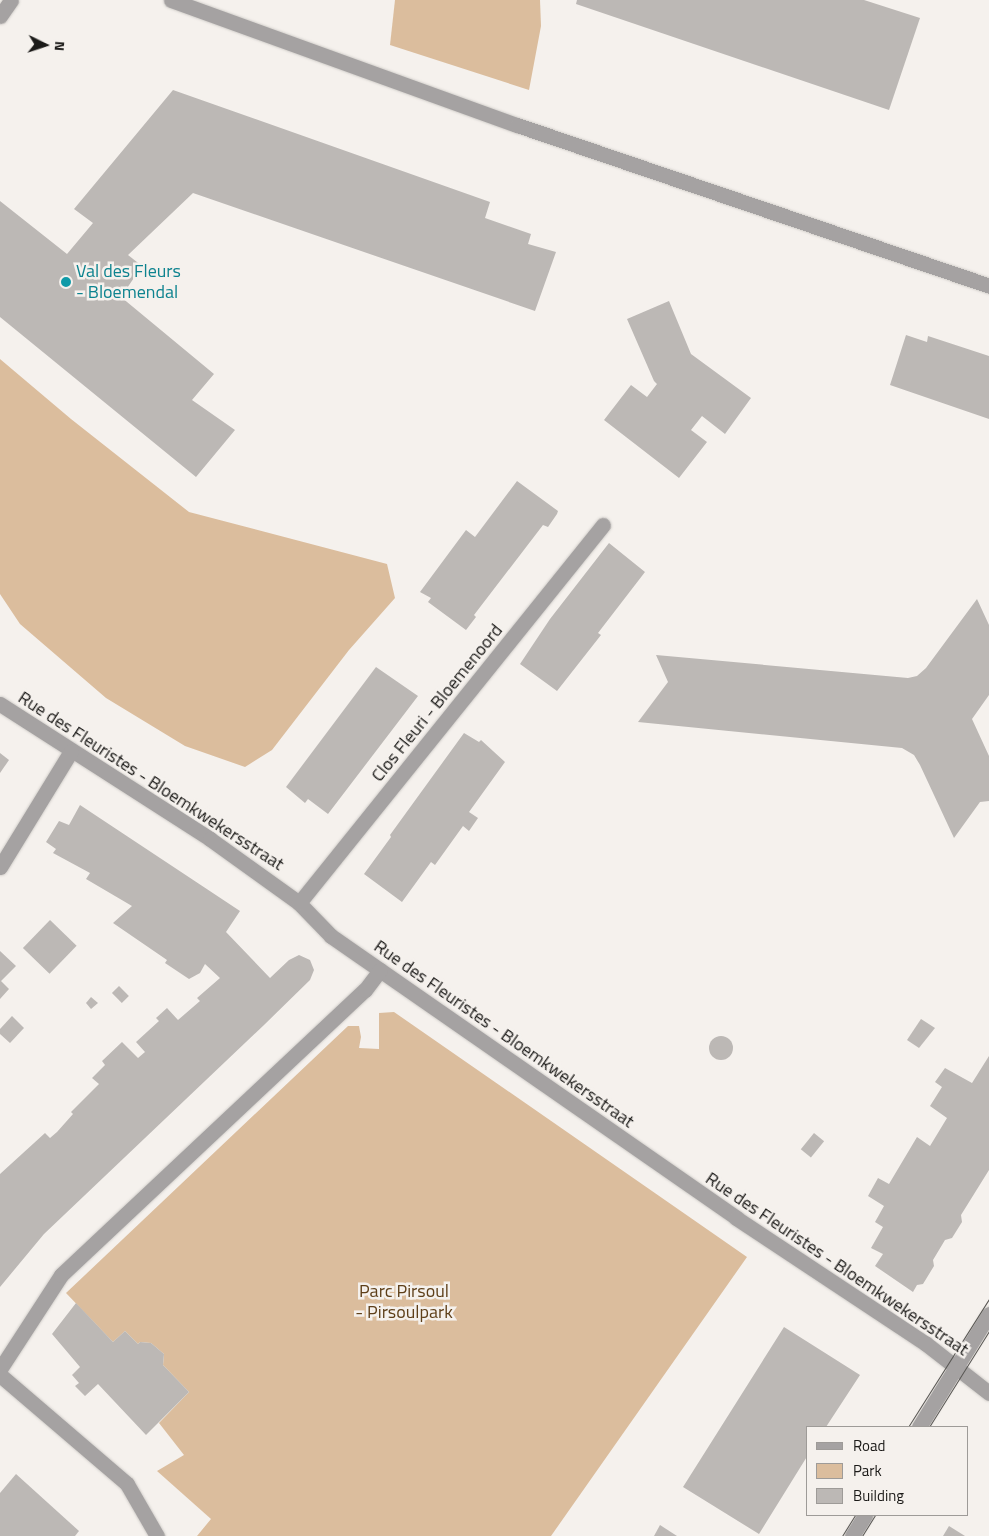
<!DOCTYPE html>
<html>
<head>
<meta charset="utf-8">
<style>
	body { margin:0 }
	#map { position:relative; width:989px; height:1536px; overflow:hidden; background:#f5f1ed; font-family:"Titillium Web",sans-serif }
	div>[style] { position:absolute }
	.green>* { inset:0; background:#dbbd9d }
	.building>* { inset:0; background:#bcb8b5; transform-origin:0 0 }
	.round { border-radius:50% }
	.roads { filter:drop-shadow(0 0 1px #d2cfcb) drop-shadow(0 0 1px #d2cfcb) }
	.minor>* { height:15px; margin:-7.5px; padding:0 7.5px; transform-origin:7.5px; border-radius:7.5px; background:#a5a2a2 }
	.tram>* { height:1px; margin:-0.5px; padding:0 0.5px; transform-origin:0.5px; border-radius:0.5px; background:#595754 }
	.dots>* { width:14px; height:14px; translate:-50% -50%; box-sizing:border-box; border:2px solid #f5f1ed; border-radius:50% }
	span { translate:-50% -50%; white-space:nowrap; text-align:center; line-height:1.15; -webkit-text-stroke:5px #f5f1ed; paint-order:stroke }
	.culture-label { font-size:18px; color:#0d838f }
	.left { translate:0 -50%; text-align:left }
	.street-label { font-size:18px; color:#1b1a18 }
	.park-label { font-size:18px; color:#5e3f19 }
	.legend { position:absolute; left:806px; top:1426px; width:162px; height:90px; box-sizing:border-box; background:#f5f1ed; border:1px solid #9e9b98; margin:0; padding:6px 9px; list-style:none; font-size:15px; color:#1b1a18 }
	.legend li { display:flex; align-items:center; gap:10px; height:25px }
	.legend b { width:25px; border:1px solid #9e9b98 }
	.north { position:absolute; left:20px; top:20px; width:50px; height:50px; -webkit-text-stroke:4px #f5f1ed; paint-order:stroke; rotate:94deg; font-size:14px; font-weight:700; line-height:20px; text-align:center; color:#1b1a18 }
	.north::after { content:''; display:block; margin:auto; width:18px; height:22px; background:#1b1a18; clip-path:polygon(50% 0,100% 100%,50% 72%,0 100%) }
</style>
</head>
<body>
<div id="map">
	<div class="green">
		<div style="clip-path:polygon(395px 0,540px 0,541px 26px,529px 90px,390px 45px)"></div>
		<div style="clip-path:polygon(0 359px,71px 419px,189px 512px,387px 564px,395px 598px,349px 650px,272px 750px,245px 767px,185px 746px,106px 698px,20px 624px,0 594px)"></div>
		<div style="clip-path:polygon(394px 1012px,747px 1257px,551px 1536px,197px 1536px,211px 1519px,157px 1471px,184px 1455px,159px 1423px,189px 1392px,163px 1365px,164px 1354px,151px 1343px,140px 1342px,138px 1344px,125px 1331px,113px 1342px,66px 1293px,348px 1026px,359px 1026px,361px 1037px,359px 1048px,379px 1049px,379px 1013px)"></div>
	</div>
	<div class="building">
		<div style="clip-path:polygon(577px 0,864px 0,920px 18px,889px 110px,576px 4px)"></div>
		<div style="clip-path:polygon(173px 90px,490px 202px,485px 218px,531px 234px,528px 244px,556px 252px,535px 311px,193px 193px,128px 255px,142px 266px,121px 297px,214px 374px,192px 400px,235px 430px,196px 477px,0 317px,0 201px,67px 254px,93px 223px,74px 209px)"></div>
		<div style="clip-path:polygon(669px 301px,691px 354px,751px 398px,725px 434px,702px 416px,691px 430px,707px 442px,679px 478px,604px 420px,631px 385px,647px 397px,657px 384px,654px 381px,627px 319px)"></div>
		<div style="clip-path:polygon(906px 335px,927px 342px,928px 336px,989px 356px,989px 419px,890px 385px)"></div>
		<div style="clip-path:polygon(517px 481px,558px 511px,557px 514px,548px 527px,543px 525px,474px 615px,476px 617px,466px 630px,428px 602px,431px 598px,420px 592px,466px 530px,475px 537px)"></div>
		<div style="clip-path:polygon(609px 543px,645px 572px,598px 633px,601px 635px,557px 691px,520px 664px,550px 619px)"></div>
		<div style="clip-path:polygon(977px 599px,989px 625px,989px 695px,972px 719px,989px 756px,989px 801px,980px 802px,954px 838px,920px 765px,914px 755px,902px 748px,638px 722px,668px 682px,656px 655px,908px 678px,917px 676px,926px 668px)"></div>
		<div style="clip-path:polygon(376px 667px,418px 696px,328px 814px,308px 799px,305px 803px,286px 787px)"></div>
		<div style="clip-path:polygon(464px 733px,479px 742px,481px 740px,505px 762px,469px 812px,478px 818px,469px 831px,463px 826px,435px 865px,431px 862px,402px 902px,364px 874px,391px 837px,390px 835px)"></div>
		<div style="clip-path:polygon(0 753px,9px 760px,0 773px)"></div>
		<div style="clip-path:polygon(80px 805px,240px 911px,226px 932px,270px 978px,289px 960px,299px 955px,310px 960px,314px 970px,310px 980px,264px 1025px,44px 1234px,0 1287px,0 1174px,45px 1133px,50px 1138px,57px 1132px,73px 1114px,71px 1112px,99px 1084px,92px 1078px,105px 1065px,102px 1061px,122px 1042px,138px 1058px,145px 1052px,136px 1042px,159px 1021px,156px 1018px,167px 1008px,178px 1020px,200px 1001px,197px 998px,220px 978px,205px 964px,200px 973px,189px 979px,165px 963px,167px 960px,113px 923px,132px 906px,86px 879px,90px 873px,53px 853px,56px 849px,46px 842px,59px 821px,69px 825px)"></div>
		<div style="left:50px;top:920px;width:37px;height:39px;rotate:44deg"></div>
		<div style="clip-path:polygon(0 951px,16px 966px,1px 981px,9px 989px,0 999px)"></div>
		<div style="left:119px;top:986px;width:14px;height:10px;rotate:45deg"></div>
		<div style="clip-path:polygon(91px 997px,98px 1003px,91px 1009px,86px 1003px)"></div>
		<div style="clip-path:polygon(12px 1016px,24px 1028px,10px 1043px,0 1034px,0 1029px)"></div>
		<div style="clip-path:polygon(921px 1019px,935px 1028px,919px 1048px,907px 1040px)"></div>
		<div class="round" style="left:709px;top:1036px;width:24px;height:24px"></div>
		<div style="clip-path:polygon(989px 1056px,989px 1170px,961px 1215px,962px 1222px,952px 1238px,945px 1240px,933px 1260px,934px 1266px,923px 1284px,917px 1285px,913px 1292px,875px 1266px,883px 1254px,871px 1248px,883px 1227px,875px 1222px,884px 1206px,868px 1196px,878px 1178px,889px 1184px,917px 1137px,930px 1146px,947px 1118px,930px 1106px,942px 1087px,935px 1082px,945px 1068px,972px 1083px)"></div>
		<div style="left:814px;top:1133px;width:13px;height:21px;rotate:39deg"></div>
		<div style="clip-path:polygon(76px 1303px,113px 1342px,125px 1331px,138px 1344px,140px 1342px,151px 1343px,164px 1354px,163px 1365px,189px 1392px,146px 1435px,98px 1384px,85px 1396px,75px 1386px,79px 1383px,72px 1375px,80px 1367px,52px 1334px)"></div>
		<div style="clip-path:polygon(784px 1327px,860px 1375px,826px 1427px,808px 1427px,808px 1455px,759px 1534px,683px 1487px)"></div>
		<div style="clip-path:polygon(16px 1474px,79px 1531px,75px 1536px,0 1536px,0 1493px)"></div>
		<div style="clip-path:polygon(660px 1525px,677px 1536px,654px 1536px)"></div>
		<div style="clip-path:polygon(949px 1526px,965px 1536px,943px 1536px)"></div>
	</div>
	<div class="roads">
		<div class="minor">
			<div style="left:171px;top:0;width:368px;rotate:19.9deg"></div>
			<div style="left:517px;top:125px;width:499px;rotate:18.8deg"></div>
			<div style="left:0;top:16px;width:19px;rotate:-55deg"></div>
			<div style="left:0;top:704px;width:250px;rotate:32.7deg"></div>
			<div style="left:210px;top:839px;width:110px;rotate:35.7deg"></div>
			<div style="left:299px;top:903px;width:46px;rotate:45.9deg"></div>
			<div style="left:331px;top:936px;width:494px;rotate:34.8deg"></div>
			<div style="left:736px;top:1218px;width:227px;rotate:33.5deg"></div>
			<div style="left:925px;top:1343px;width:81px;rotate:38deg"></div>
			<div style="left:0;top:867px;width:136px;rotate:-58.5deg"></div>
			<div style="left:299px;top:903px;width:485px;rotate:-51.2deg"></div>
			<div style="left:0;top:1369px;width:112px;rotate:-57deg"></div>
			<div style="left:61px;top:1275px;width:417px;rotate:-43.2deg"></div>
			<div style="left:365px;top:990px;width:25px;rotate:-53deg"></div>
			<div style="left:0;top:1375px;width:167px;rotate:40.6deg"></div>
			<div style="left:127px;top:1484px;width:60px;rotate:60deg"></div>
			<div style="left:919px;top:1427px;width:133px;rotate:-58.2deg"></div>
			<div style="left:852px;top:1536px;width:25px;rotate:-58deg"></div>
		</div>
	</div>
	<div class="tram">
		<div style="left:908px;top:1427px;width:151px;rotate:-57.7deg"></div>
		<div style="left:929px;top:1427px;width:113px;rotate:-58deg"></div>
		<div style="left:842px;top:1536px;width:25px;rotate:-58deg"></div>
		<div style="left:862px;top:1536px;width:25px;rotate:-58deg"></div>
	</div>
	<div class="dots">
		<div style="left:66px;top:282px;background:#0f9aa8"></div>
	</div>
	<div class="culture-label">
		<span class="left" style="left:76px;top:282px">Val des Fleurs<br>- Bloemendal</span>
	</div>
	<div class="street-label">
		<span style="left:437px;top:703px;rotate:-51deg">Clos Fleuri - Bloemenoord</span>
		<span style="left:151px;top:781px;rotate:33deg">Rue des Fleuristes - Bloemkwekersstraat</span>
		<span style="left:504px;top:1034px;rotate:35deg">Rue des Fleuristes - Bloemkwekersstraat</span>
		<span style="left:837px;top:1264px;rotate:34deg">Rue des Fleuristes - Bloemkwekersstraat</span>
	</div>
	<div class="park-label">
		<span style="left:404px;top:1302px">Parc Pirsoul<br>- Pirsoulpark</span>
	</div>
	<ul class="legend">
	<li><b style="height:6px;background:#a5a2a2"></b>Road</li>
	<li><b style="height:14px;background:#dbbd9d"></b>Park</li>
	<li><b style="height:14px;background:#bcb8b5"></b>Building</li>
	</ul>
	<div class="north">N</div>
</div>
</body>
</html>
